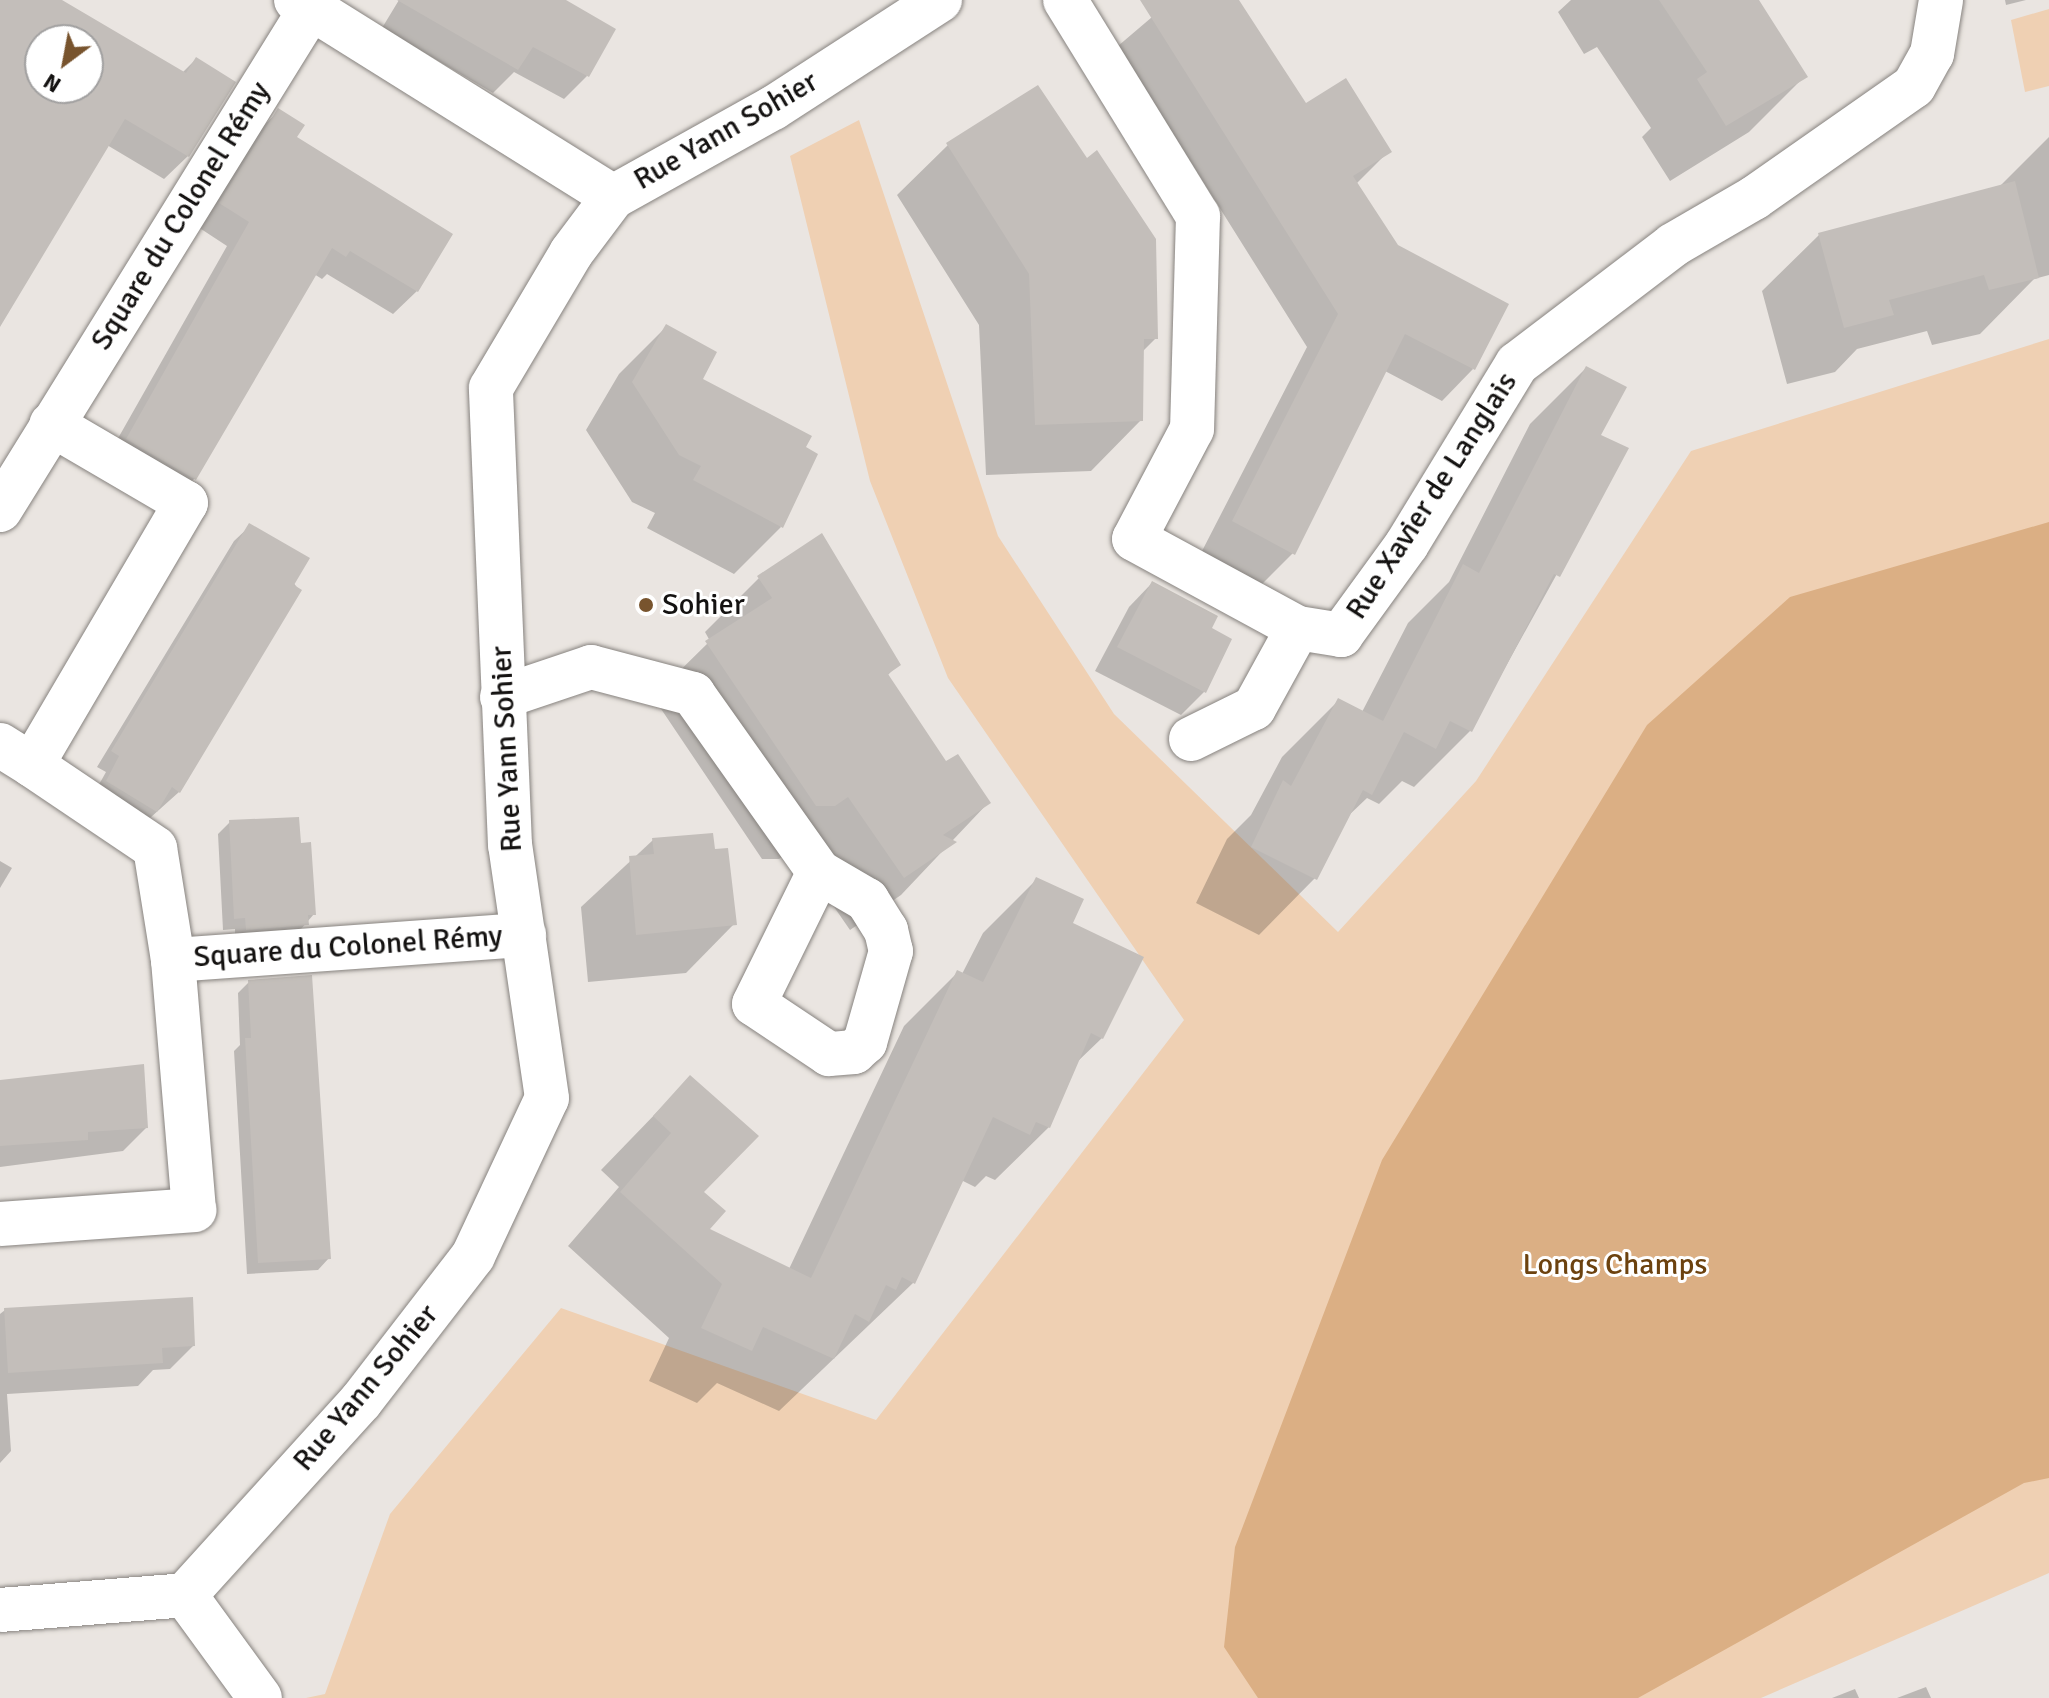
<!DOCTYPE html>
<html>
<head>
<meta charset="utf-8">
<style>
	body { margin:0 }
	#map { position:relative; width:2049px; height:1698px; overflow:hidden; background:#eae5e1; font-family:Signika,sans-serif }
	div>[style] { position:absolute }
	.green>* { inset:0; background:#efd0b3 }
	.water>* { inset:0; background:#dbaf84 }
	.shadow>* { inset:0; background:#0003 }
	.building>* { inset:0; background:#c3beba }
	.roads { filter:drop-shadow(0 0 2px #87837f) drop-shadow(0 0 2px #87837f) }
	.minor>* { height:44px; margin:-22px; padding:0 22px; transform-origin:22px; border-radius:22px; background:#fff }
	.dots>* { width:22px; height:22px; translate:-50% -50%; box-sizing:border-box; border:4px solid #fff; border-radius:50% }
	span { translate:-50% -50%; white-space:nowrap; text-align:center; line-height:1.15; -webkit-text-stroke:6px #fff; paint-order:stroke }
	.street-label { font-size:30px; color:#141211 }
	.poi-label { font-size:30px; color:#141211 }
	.left { translate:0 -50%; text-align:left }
	.park-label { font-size:30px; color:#6c420f }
	.north { position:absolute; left:24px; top:24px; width:80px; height:80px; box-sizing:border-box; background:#fff; border:2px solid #a1a0a0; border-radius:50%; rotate:212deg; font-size:22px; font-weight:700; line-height:32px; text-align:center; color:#141211 }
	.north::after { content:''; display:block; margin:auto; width:28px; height:36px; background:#78542e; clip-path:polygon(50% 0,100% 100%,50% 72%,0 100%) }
</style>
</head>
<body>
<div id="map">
	<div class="green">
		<div style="clip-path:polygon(2049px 9px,2049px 86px,2025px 92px,2011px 20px)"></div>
		<div style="clip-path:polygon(859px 120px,998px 536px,1114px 714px,1338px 932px,1476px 781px,1691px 451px,2049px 339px,2049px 1573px,1761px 1698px,306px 1698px,325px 1694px,390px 1514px,561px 1308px,876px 1420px,1184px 1020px,948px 678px,870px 481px,790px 156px)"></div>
	</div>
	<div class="water">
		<div style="clip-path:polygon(2049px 522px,2049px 1478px,2024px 1483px,1638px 1698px,1258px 1698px,1224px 1647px,1235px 1547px,1382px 1160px,1647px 725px,1790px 597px)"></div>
	</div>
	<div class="shadow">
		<div style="clip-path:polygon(evenodd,0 0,60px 0,182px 73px,196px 59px,188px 156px,164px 179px,107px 145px,0 321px,0 0,40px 40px,88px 40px,88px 88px,40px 88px,40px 40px)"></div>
		<div style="clip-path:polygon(399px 0,562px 0,587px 76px,564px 99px,514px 72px,493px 93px,382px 28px)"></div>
		<div style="clip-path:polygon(1172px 0,1237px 0,1305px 106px,1389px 151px,1356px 184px,1473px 369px,1442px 401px,1385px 371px,1293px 553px,1261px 585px,1201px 553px,1307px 347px,1118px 46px)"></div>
		<div style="clip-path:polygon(1571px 0,1756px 0,1805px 76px,1749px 132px,1670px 181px,1642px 137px,1651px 128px,1597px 47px,1584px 54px,1558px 12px)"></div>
		<div style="clip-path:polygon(2005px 0,2026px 0,2006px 5px)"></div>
		<div style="clip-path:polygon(279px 111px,294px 138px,417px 291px,393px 314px,327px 274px,322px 279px,314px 274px,194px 479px,171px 502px,104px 463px,227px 246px,198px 227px,255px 134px)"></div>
		<div style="clip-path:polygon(2049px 137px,2049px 275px,2034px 279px,1980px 334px,1932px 345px,1927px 331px,1857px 349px,1835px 372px,1787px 384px,1762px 291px,1819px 235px,1999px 187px)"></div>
		<div style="clip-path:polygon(948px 145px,1086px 161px,1156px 338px,1142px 352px,1141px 420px,1091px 471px,986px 475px,979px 325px,897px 195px)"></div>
		<div style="clip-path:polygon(666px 327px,781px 527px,734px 574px,647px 528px,655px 513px,632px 502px,586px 430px,619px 374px)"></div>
		<div style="clip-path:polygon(1586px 368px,1598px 436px,1626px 449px,1470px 731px,1414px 787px,1402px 781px,1379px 804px,1367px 798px,1346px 818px,1315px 878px,1259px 935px,1196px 903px,1227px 839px,1251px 815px,1282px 757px,1338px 701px,1362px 712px,1408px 623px,1449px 582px,1530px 424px)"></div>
		<div style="clip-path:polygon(250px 526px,299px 590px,179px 792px,141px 826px,92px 797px,106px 772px,97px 767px,234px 541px)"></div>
		<div style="clip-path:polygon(759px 578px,898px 664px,887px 676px,945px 764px,988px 803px,901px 895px,850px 930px,794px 849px,779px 859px,762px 859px,653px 697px,710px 641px,705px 632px)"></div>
		<div style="clip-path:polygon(1152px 583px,1209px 629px,1205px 691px,1181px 715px,1095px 671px,1129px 607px)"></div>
		<div style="clip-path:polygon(230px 822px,299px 845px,314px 914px,295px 936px,235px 940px,235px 929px,223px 930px,218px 834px)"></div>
		<div style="clip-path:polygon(653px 840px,734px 924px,686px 973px,588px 982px,581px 907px)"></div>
		<div style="clip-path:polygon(0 861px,12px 868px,0 888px)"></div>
		<div style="clip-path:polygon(1036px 880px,1070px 924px,1102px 1038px,1075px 1064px,1049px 1127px,995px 1180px,986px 1176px,975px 1187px,961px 1180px,913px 1283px,779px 1411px,717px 1383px,697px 1403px,649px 1381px,669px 1338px,568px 1246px,619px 1187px,601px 1170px,690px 1078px,706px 1229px,789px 1269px,904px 1026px,958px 972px,962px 974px,983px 933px)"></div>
		<div style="clip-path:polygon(249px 982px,329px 1258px,318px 1270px,247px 1274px,234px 1051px,240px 1045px,238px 993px)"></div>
		<div style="clip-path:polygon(0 1080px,146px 1128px,123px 1151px,0 1167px)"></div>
		<div style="clip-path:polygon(5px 1310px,193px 1346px,170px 1369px,153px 1370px,138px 1386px,7px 1394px,11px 1451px,0 1463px,0 1314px)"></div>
		<div style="clip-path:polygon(1926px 1687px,1931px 1698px,1897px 1698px)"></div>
		<div style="clip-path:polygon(1855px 1689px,1859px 1698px,1832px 1698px)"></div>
	</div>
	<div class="building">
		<div style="clip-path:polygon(evenodd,0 0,62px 0,186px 73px,196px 57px,236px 82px,189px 157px,125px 119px,0 327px,0 0,40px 40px,88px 40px,88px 88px,40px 88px,40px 40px)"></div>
		<div style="clip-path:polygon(397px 0,566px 0,616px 29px,589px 77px,533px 47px,518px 70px)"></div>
		<div style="clip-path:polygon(1140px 0,1239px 0,1306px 103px,1346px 78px,1392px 152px,1353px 176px,1398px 245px,1509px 304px,1475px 370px,1405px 334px,1295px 555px,1232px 521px,1338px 314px)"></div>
		<div style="clip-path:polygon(1659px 0,1759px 0,1808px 77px,1726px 126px,1697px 79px,1707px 72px)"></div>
		<div style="clip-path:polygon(1038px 85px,1087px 158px,1097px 150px,1156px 239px,1158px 339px,1144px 339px,1143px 421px,1035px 425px,1029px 274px,946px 143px)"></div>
		<div style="clip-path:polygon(278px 108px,305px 125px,297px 137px,453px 234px,418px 292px,350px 251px,346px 257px,332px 248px,196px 480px,126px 439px,249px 222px,219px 203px)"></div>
		<div style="clip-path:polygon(2015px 181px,2039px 278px,1989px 290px,1984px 275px,1889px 300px,1894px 315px,1844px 328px,1818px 233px)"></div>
		<div style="clip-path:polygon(666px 324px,717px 352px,703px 379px,812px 436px,806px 447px,818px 454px,783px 528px,693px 480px,701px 466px,679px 455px,632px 382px)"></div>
		<div style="clip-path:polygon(1586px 366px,1627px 387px,1601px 435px,1629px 448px,1560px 577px,1554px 574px,1472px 732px,1450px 721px,1436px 749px,1404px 732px,1372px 795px,1363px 790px,1317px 880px,1251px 847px,1283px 780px,1291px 786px,1338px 698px,1383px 721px,1463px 564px,1479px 573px)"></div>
		<div style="clip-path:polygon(249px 523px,310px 558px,294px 585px,302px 590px,180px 793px,172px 787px,157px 812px,106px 781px,119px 756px,111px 751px)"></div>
		<div style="clip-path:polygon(822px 533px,901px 665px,888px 674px,946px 761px,958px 754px,991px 803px,943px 835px,957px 842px,904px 878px,848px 797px,835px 806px,816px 806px,705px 641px,772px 598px,757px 576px)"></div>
		<div style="clip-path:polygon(1152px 581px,1218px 616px,1212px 628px,1232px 639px,1206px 693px,1117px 647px)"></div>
		<div style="clip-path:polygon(299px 817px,301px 843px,311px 842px,316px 915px,308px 915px,309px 925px,246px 930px,245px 918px,234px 919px,229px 820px)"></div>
		<div style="clip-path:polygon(713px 833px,715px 849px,728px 848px,737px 925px,636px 935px,629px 856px,654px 854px,652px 838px)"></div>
		<div style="clip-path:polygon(1036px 877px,1084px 899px,1073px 923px,1144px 957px,1103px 1039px,1091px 1033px,1050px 1128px,1036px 1122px,1030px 1135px,993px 1117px,915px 1284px,902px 1277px,896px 1290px,886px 1285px,869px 1322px,855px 1314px,834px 1359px,763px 1327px,752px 1351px,701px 1328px,722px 1284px,620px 1192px,671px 1133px,653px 1116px,690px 1075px,759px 1136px,704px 1192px,726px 1211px,710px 1229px,811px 1278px,957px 970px,983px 982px)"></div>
		<div style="clip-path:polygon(312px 975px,331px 1259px,258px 1263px,245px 1038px,251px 1038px,248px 980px)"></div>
		<div style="clip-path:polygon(144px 1064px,148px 1128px,88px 1132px,88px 1140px,0 1146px,0 1080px)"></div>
		<div style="clip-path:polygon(193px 1297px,195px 1346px,162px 1348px,163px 1363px,8px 1373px,4px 1308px)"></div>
	</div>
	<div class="roads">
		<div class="minor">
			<div style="left:1065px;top:0;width:254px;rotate:58.4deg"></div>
			<div style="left:1198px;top:216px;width:213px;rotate:91.6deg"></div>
			<div style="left:1192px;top:429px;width:124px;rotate:117.8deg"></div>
			<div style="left:1134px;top:539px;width:187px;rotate:28.5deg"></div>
			<div style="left:1298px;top:628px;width:44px;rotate:9.2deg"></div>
			<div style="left:1341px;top:635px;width:112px;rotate:-54deg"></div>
			<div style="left:1407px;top:544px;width:211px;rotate:-58.6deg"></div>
			<div style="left:1517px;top:364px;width:196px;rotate:-37.3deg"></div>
			<div style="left:1673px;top:245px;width:94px;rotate:-30.1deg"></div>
			<div style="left:1754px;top:198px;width:195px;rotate:-35deg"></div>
			<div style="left:1914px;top:86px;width:37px;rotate:-61deg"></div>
			<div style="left:1932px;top:54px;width:55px;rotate:-80.5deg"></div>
			<div style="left:311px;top:8px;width:356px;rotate:32deg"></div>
			<div style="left:0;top:510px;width:591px;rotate:-58.22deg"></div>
			<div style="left:311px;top:8px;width:17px;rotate:-152deg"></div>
			<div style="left:502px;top:697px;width:94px;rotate:-18.6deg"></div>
			<div style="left:591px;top:667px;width:106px;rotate:14.8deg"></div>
			<div style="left:693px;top:694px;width:218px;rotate:54.7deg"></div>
			<div style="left:819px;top:872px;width:56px;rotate:30.3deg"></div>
			<div style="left:867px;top:900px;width:36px;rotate:58deg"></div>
			<div style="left:886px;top:930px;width:22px;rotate:77deg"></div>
			<div style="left:891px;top:951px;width:95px;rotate:105.9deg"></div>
			<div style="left:865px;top:1042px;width:15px;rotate:138deg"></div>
			<div style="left:854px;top:1052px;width:25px;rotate:175deg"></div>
			<div style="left:829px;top:1054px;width:90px;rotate:-146.3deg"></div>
			<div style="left:754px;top:1004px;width:147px;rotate:-63.8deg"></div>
			<div style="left:1191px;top:739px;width:70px;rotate:-26.2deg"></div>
			<div style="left:1254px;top:708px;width:91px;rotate:-61.2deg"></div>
			<div style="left:0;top:745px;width:38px;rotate:32deg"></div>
			<div style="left:32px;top:765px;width:304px;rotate:-59.6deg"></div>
			<div style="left:186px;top:503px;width:156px;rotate:-149.7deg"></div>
			<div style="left:173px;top:960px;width:352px;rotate:-4.1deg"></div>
			<div style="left:0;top:1224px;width:195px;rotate:-4.1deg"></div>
			<div style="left:194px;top:1210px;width:251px;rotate:-94.8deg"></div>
			<div style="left:173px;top:960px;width:113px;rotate:-99.1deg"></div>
			<div style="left:155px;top:848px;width:148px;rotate:-146deg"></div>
			<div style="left:185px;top:1595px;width:262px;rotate:-47.8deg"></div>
			<div style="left:361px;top:1401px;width:183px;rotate:-52.3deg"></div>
			<div style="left:473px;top:1256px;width:174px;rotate:-64.9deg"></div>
			<div style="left:547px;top:1098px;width:256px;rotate:-98.3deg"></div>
			<div style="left:510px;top:845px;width:457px;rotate:-92.4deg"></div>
			<div style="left:491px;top:388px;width:157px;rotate:-59.3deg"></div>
			<div style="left:571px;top:253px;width:70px;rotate:-53.1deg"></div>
			<div style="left:613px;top:197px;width:183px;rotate:-29.1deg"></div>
			<div style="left:773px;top:108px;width:199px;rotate:-32.9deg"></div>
			<div style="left:185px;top:1595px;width:127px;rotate:53.9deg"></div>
			<div style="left:0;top:1610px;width:186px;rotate:-4.6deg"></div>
		</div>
	</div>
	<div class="dots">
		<div style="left:646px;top:605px;background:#78542e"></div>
	</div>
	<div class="street-label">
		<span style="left:726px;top:131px;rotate:-30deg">Rue Yann Sohier</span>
		<span style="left:181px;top:216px;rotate:-58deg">Square du Colonel Rémy</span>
		<span style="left:1432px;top:496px;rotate:-57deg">Rue Xavier de Langlais</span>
		<span style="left:507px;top:749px;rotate:-93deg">Rue Yann Sohier</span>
		<span style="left:348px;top:947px;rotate:-4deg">Square du Colonel Rémy</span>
		<span style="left:366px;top:1388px;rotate:-50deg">Rue Yann Sohier</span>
	</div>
	<div class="poi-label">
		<span class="left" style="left:662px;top:605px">Sohier</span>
	</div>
	<div class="park-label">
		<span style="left:1615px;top:1265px">Longs Champs</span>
	</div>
	<div class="north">N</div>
</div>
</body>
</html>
